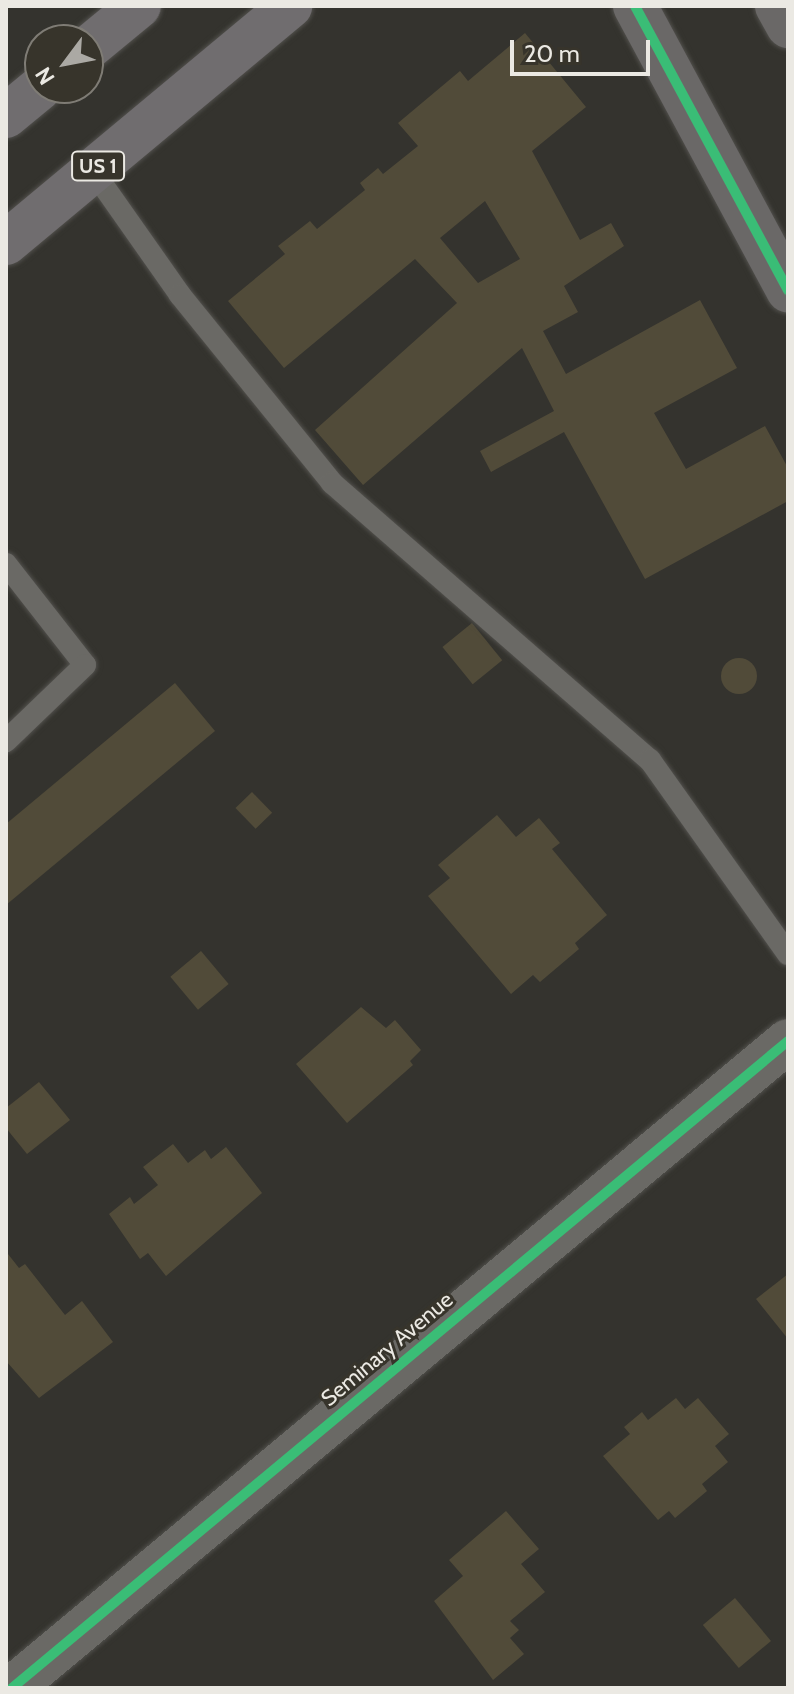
<!DOCTYPE html>
<html>
<head>
<meta charset="utf-8">
<style>
	body { margin:0 }
	#map { position:relative; width:794px; height:1694px; overflow:hidden; background:#34332e; font-family:Cabin,sans-serif }
	div>[style] { position:absolute }
	.building>* { inset:0; background:#514b39; transform-origin:0 0 }
	.round { border-radius:50% }
	.roads { filter:drop-shadow(0 0 2px #51504c) drop-shadow(0 0 2px #51504c) }
	.lane>* { height:22px; margin:-11px; padding:0 11px; transform-origin:11px; border-radius:11px; background:#6a6965 }
	.street>* { height:44px; margin:-22px; padding:0 22px; transform-origin:22px; border-radius:22px; background:#6a6965 }
	.secondary>* { height:44px; margin:-22px; padding:0 22px; transform-origin:22px; border-radius:22px; background:#6a6867 }
	.primary>* { height:44px; margin:-22px; padding:0 22px; transform-origin:22px; border-radius:22px; background:#706d6f }
	.cycleway>* { height:10px; margin:-5px; padding:0 5px; transform-origin:5px; border-radius:5px; background:#3abd76 }
	span { translate:-50% -50%; white-space:nowrap; text-align:center; line-height:1.15; -webkit-text-stroke:6px #37342b; paint-order:stroke }
	.shield-label span { padding:2px 6px; background:#37342b; border:2px solid; border-radius:6px; -webkit-text-stroke-width:0 }
	.shield-label { font-size:20px; color:#ebe9e3; font-weight:700 }
	.street-label { font-size:22px; color:#ebe9e3 }
	.frame { position:absolute; inset:0; border:8px solid #ebe9e3; pointer-events:none }
	.north { position:absolute; left:24px; top:24px; width:80px; height:80px; box-sizing:border-box; background:#37342b; border:2px solid #7f7c75; border-radius:50%; rotate:238deg; font-size:22px; font-weight:700; line-height:32px; text-align:center; color:#ebe9e3 }
	.north::after { content:''; display:block; margin:auto; width:28px; height:36px; background:#aba9a4; clip-path:polygon(50% 0,100% 100%,50% 72%,0 100%) }
	.scale { position:absolute; left:510px; top:40px; width:140px; height:36px; box-sizing:border-box; border:4px solid #ebe9e3; border-top:0; padding-left:10px; font-size:24px; line-height:28px; white-space:nowrap; color:#ebe9e3; -webkit-text-stroke:6px #37342b; paint-order:stroke }
</style>
</head>
<body>
<div id="map">
	<div class="building">
		<div style="clip-path:polygon(evenodd,525px 33px,586px 107px,532px 151px,580px 240px,611px 223px,624px 246px,564px 286px,578px 312px,543px 331px,566px 374px,700px 300px,737px 368px,654px 413px,686px 469px,765px 426px,788px 468px,788px 501px,645px 579px,564px 432px,491px 472px,480px 451px,554px 411px,522px 348px,363px 485px,315px 430px,457px 303px,415px 259px,284px 368px,228px 301px,285px 254px,278px 246px,310px 221px,317px 229px,365px 190px,360px 183px,378px 168px,383px 174px,418px 146px,398px 123px,460px 71px,468px 81px,525px 33px,485px 201px,520px 259px,478px 283px,440px 238px,485px 201px)"></div>
		<div style="left:472px;top:623px;width:48px;height:38px;rotate:51deg"></div>
		<div class="round" style="left:721px;top:658px;width:36px;height:36px"></div>
		<div style="clip-path:polygon(175px 683px,215px 731px,6px 905px,6px 824px)"></div>
		<div style="left:252px;top:792px;width:29px;height:23px;rotate:46deg"></div>
		<div style="clip-path:polygon(497px 815px,516px 837px,539px 818px,560px 843px,552px 849px,607px 915px,575px 943px,579px 949px,540px 982px,533px 975px,511px 994px,428px 896px,450px 878px,438px 865px)"></div>
		<div style="left:201px;top:951px;width:43px;height:40px;rotate:50deg"></div>
		<div style="clip-path:polygon(361px 1007px,386px 1028px,395px 1020px,421px 1050px,410px 1061px,413px 1065px,347px 1123px,296px 1064px)"></div>
		<div style="clip-path:polygon(39px 1082px,70px 1120px,27px 1154px,6px 1128px,6px 1108px)"></div>
		<div style="clip-path:polygon(173px 1144px,188px 1163px,205px 1150px,211px 1159px,226px 1147px,262px 1193px,166px 1276px,148px 1253px,140px 1259px,109px 1214px,130px 1197px,134px 1204px,158px 1185px,143px 1167px)"></div>
		<div style="clip-path:polygon(8px 1254px,19px 1268px,25px 1264px,65px 1315px,82px 1301px,113px 1342px,39px 1398px,6px 1361px)"></div>
		<div style="clip-path:polygon(788px 1274px,788px 1339px,756px 1299px)"></div>
		<div style="clip-path:polygon(676px 1398px,685px 1409px,698px 1398px,729px 1434px,715px 1446px,728px 1462px,702px 1484px,707px 1491px,675px 1518px,669px 1511px,658px 1520px,603px 1456px,630px 1434px,624px 1427px,642px 1412px,648px 1420px)"></div>
		<div style="clip-path:polygon(506px 1511px,539px 1549px,521px 1564px,545px 1592px,510px 1621px,519px 1630px,510px 1638px,524px 1654px,493px 1680px,434px 1601px,463px 1576px,449px 1560px)"></div>
		<div style="left:735px;top:1598px;width:56px;height:42px;rotate:50deg"></div>
	</div>
	<div class="roads">
		<div class="lane">
			<div style="left:93px;top:171px;width:151px;rotate:54.9deg"></div>
			<div style="left:180px;top:295px;width:242px;rotate:51deg"></div>
			<div style="left:332px;top:483px;width:422px;rotate:41.1deg"></div>
			<div style="left:650px;top:760px;width:238px;rotate:54.6deg"></div>
			<div style="left:6px;top:564px;width:128px;rotate:52deg"></div>
			<div style="left:85px;top:665px;width:110px;rotate:136.1deg"></div>
		</div>
		<div class="street">
			<div style="left:12px;top:1688px;width:1010px;rotate:-39.82deg"></div>
		</div>
		<div class="secondary">
			<div style="left:635px;top:6px;width:323px;rotate:61.7deg"></div>
			<div style="left:777px;top:6px;width:23px;rotate:61deg"></div>
		</div>
		<div class="primary">
			<div style="left:88px;top:48px;width:66px;rotate:-39.5deg"></div>
			<div style="left:6px;top:116px;width:44px;rotate:-39.5deg"></div>
			<div style="left:6px;top:243px;width:370px;rotate:-39.8deg"></div>
		</div>
	</div>
	<div class="cycleway">
		<div style="left:635px;top:6px;width:323px;rotate:61.7deg"></div>
		<div style="left:12px;top:1688px;width:1010px;rotate:-39.82deg"></div>
	</div>
	<div class="shield-label">
		<span style="left:98px;top:166px">US 1</span>
	</div>
	<div class="street-label">
		<span style="left:387px;top:1349px;rotate:-40deg">Seminary Avenue</span>
	</div>
	<div class="frame"></div>
	<div class="north">N</div>
	<div class="scale">20 m</div>
</div>
</body>
</html>
